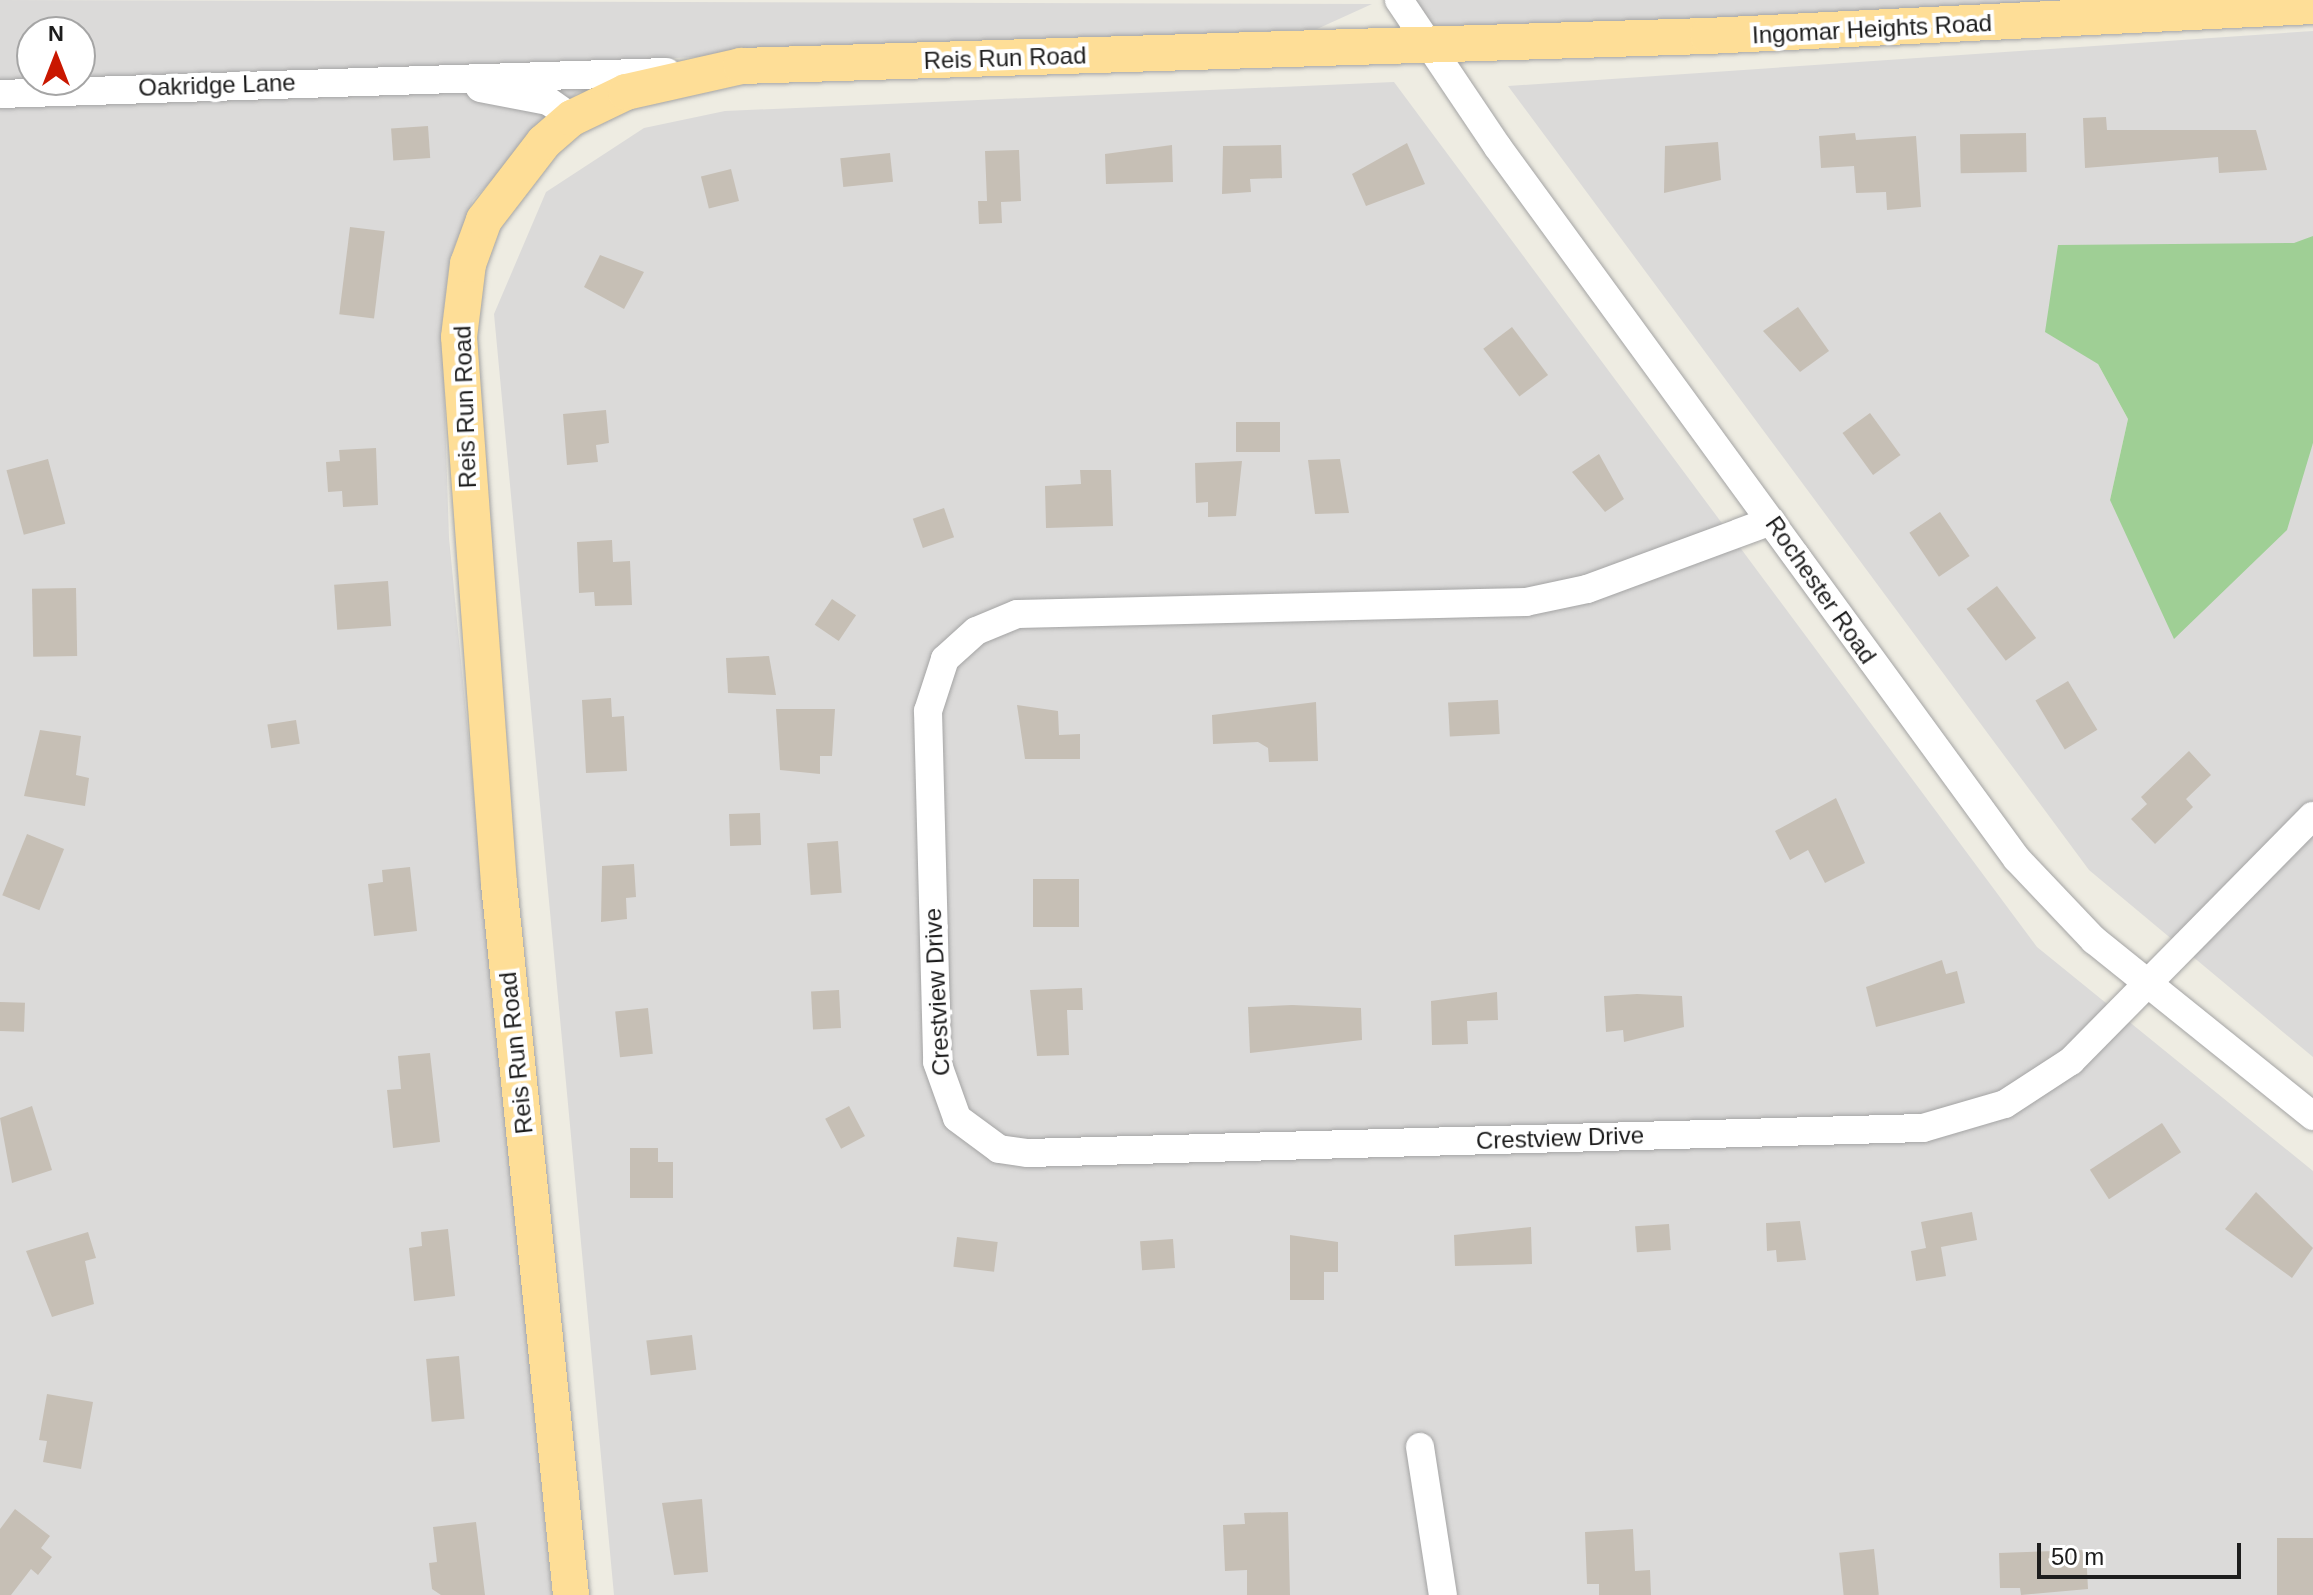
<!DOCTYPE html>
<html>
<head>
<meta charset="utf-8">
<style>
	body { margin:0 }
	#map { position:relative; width:2313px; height:1595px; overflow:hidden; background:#eeece2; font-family:Helvetica,sans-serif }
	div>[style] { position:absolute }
	.residential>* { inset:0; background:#dbdad9 }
	.forest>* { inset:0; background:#9fcf95 }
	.building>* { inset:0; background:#c6bfb5; transform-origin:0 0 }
	.roads { filter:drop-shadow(0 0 2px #a4a4a4) drop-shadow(0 0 2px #a4a4a4) }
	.minor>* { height:28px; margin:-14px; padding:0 14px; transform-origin:14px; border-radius:14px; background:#fff }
	.major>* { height:36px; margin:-18px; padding:0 18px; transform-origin:18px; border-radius:18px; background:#fede97 }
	span { translate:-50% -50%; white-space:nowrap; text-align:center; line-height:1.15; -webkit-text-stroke:8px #fff; paint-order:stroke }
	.street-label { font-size:24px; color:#1d1d1d }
	.north { position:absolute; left:16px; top:16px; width:80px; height:80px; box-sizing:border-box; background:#fff; border:2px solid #a5a5a5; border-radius:50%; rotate:0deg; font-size:22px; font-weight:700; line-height:32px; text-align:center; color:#1d1d1d }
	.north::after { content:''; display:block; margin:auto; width:28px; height:36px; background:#c91700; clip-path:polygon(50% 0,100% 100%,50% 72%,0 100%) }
	.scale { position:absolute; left:2037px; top:1543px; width:204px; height:36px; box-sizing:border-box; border:4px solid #1d1d1d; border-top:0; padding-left:10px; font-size:24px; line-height:28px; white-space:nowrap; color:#1d1d1d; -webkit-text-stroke:6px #fff; paint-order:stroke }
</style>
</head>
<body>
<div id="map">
	<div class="residential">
		<div style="clip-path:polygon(evenodd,0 0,1372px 4px,1317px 29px,675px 58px,577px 93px,473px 200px,450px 258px,442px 323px,449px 538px,552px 1595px,0 1595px,0 0,32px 32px,80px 32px,80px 80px,32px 80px,32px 32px)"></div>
		<div style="clip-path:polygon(1399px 0,2313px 0,1430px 46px)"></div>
		<div style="clip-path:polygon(2313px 31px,2313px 236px,2098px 364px,2128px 419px,2110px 500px,2307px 458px,2313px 443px,2313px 1057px,2089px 870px,1508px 86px)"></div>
		<div style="clip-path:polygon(1394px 82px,2037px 947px,2313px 1171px,2313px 1595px,614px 1595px,494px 314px,546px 192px,644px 128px,725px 111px)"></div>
	</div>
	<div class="forest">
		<div style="clip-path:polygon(2313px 236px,2313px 443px,2287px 530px,2174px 639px,2110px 500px,2128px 419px,2098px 364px,2045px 332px,2058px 245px,2294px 243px)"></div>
	</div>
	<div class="building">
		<div style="clip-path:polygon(2106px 117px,2107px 130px,2256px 130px,2267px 170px,2219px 173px,2218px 157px,2085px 168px,2083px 118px)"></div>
		<div style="left:428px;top:126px;width:32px;height:37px;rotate:86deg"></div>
		<div style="clip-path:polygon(1855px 133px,1856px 140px,1916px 136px,1921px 207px,1887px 210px,1886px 192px,1856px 193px,1854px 166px,1821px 168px,1819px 136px)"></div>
		<div style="left:2026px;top:133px;width:39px;height:66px;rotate:89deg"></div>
		<div style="clip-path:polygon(1718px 142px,1721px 180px,1664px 193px,1665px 146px)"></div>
		<div style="clip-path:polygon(1407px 143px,1425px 184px,1366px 206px,1352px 174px)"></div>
		<div style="clip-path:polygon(1172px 145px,1173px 182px,1106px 184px,1105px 154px)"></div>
		<div style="clip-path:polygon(1281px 145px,1282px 178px,1250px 179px,1251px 192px,1222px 194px,1223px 146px)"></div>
		<div style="clip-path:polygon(1019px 150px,1021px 201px,1001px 202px,1002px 223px,979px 224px,978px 201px,987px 201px,985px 151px)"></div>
		<div style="left:890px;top:153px;width:29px;height:50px;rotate:84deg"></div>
		<div style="left:731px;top:169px;width:33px;height:31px;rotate:76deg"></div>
		<div style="left:350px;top:227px;width:35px;height:88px;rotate:7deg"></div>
		<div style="clip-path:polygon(600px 255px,644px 272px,624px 309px,584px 287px)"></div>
		<div style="clip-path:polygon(1798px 307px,1829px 351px,1800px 372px,1763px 331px)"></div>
		<div style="left:1512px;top:327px;width:60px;height:36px;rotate:53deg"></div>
		<div style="clip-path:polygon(606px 410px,609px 443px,596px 445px,598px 462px,567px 465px,563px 414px)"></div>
		<div style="left:1870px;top:413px;width:52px;height:34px;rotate:54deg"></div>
		<div style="left:1236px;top:422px;width:44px;height:30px"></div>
		<div style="clip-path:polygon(376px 448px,378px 505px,343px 507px,342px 491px,328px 492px,326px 462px,340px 461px,339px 450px)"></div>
		<div style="clip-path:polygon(1599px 454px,1624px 499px,1605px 512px,1572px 472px)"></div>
		<div style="left:48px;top:459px;width:67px;height:43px;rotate:75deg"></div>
		<div style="clip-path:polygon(1340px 459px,1349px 513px,1315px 514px,1308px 460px)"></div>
		<div style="clip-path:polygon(1242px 461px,1236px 516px,1208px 517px,1208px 502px,1196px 503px,1195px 463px)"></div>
		<div style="clip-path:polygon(1080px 470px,1111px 470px,1113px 526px,1046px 528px,1045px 486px,1081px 484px)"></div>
		<div style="left:944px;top:508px;width:31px;height:33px;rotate:71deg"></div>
		<div style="left:1940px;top:512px;width:53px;height:37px;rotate:56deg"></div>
		<div style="clip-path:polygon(612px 540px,613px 562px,630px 561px,632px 605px,595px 606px,594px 592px,579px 593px,577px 542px)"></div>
		<div style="left:388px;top:581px;width:45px;height:54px;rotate:86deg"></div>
		<div style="left:1997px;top:586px;width:65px;height:38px;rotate:53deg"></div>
		<div style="left:76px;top:588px;width:68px;height:44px;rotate:89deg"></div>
		<div style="left:832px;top:599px;width:29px;height:31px;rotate:34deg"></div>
		<div style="clip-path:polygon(769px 656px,776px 695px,728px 693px,726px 658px)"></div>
		<div style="left:2068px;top:681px;width:57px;height:38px;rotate:59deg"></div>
		<div style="clip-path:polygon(611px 698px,612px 717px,624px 716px,627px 771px,586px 773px,582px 700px)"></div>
		<div style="left:1498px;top:700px;width:34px;height:50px;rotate:87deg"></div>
		<div style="clip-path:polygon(1316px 702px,1318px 761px,1269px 762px,1268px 748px,1258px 742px,1213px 744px,1212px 715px)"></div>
		<div style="clip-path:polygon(1017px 705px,1058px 711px,1059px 735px,1080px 734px,1080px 759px,1025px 759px)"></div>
		<div style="clip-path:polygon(776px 709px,835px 709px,832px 756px,820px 756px,820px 774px,780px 770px)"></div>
		<div style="left:296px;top:720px;width:24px;height:29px;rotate:81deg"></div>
		<div style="clip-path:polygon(40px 730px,81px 736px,76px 775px,89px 778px,85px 806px,24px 796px)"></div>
		<div style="clip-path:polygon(2189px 751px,2211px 775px,2186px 799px,2193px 807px,2155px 844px,2131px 819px,2147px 804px,2141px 797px)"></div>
		<div style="clip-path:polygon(1836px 798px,1865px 863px,1825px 883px,1808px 850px,1790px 860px,1775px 831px)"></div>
		<div style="left:760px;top:813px;width:32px;height:31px;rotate:88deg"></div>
		<div style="left:27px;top:834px;width:40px;height:66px;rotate:22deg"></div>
		<div style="left:838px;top:841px;width:52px;height:31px;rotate:86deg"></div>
		<div style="clip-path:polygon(634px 864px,636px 897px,626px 898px,627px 919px,601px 922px,602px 866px)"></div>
		<div style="clip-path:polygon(410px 867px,417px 931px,374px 936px,368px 884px,383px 882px,382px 870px)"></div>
		<div style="left:1079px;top:879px;width:48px;height:46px;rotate:90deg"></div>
		<div style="clip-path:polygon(1942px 960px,1946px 974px,1957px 971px,1965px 1003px,1876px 1027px,1866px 987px)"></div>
		<div style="clip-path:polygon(1082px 988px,1083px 1010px,1067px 1010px,1069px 1055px,1037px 1056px,1030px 990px)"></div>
		<div style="left:839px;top:990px;width:38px;height:28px;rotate:87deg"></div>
		<div style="clip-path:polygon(1497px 992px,1498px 1020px,1467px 1021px,1468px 1044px,1432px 1045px,1431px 1001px)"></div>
		<div style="clip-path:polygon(1637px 994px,1682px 996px,1684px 1027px,1624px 1042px,1623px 1030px,1606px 1032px,1604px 996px)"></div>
		<div style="left:0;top:1002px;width:25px;height:29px;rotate:2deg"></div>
		<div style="clip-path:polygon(1292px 1005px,1361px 1008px,1362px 1040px,1250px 1053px,1248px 1007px)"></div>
		<div style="left:648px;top:1008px;width:46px;height:33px;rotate:84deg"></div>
		<div style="clip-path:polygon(430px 1053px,440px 1142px,393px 1148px,387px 1090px,401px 1089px,398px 1056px)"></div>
		<div style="clip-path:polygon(32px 1106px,52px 1170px,12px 1183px,0 1118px)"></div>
		<div style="left:849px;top:1106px;width:34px;height:27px;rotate:62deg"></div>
		<div style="left:2162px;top:1123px;width:35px;height:86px;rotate:57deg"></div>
		<div style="clip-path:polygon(630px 1148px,658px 1148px,658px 1162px,673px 1162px,673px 1198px,630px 1198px)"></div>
		<div style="clip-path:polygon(2256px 1192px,2313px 1248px,2292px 1278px,2225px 1229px)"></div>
		<div style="clip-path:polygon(1972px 1212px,1977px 1240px,1941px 1247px,1946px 1276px,1916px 1281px,1911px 1251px,1926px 1248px,1921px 1222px)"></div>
		<div style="clip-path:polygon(1800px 1221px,1806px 1260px,1777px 1262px,1776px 1250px,1767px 1251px,1766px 1223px)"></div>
		<div style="left:1669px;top:1224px;width:26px;height:34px;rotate:86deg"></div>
		<div style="clip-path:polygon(1531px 1227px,1532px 1264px,1455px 1266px,1454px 1235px)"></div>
		<div style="clip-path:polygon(448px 1229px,455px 1296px,414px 1301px,409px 1248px,422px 1246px,421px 1232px)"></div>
		<div style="clip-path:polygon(88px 1232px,96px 1258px,85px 1261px,94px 1304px,52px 1317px,26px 1251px)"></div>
		<div style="clip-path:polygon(1290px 1235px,1338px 1242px,1338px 1272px,1324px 1272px,1324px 1300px,1290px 1300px)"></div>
		<div style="left:957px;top:1237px;width:41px;height:30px;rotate:7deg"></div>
		<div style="left:1173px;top:1239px;width:29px;height:33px;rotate:86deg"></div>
		<div style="left:692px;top:1335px;width:35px;height:46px;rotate:83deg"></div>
		<div style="left:459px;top:1356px;width:63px;height:33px;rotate:85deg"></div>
		<div style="clip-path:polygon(47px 1394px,93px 1402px,81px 1469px,43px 1462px,47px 1441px,39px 1440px)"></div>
		<div style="clip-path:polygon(702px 1499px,708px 1572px,674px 1575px,662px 1503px)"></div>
		<div style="clip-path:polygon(15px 1509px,50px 1536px,41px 1548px,52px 1557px,38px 1575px,31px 1569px,11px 1595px,0 1595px,0 1529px)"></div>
		<div style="clip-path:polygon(1288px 1512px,1290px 1595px,1247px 1595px,1247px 1570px,1225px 1571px,1223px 1525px,1245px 1524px,1244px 1513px)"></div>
		<div style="clip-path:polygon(476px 1522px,485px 1595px,441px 1595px,432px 1589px,429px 1563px,437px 1562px,433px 1527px)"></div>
		<div style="clip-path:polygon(1633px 1529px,1635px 1571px,1650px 1570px,1651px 1595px,1599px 1595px,1599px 1584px,1587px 1584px,1585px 1532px)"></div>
		<div style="left:2277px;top:1538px;width:36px;height:57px"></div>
		<div style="left:1874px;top:1549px;width:46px;height:35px;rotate:84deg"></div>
		<div style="clip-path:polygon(2086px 1550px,2088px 1589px,2021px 1595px,2020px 1588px,2000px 1588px,1999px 1553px)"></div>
	</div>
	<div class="roads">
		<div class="minor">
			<div style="left:1399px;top:0;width:176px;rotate:56.1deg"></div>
			<div style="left:1497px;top:146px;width:882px;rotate:53.9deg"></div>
			<div style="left:2017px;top:859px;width:112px;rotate:46.5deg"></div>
			<div style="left:2094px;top:940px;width:281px;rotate:38.8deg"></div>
			<div style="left:480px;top:88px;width:69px;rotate:10.8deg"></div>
			<div style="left:548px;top:101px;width:29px;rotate:35deg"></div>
			<div style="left:0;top:94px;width:667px;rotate:-1.89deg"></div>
			<div style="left:1771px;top:521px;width:196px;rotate:159.7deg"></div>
			<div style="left:1587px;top:589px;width:62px;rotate:168deg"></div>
			<div style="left:1526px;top:602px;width:509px;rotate:178.65deg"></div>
			<div style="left:1017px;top:614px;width:44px;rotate:157.5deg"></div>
			<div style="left:976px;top:631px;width:42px;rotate:137.9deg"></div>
			<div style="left:945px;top:659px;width:55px;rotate:108.1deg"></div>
			<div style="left:928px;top:711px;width:351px;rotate:88.5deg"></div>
			<div style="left:937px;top:1062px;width:59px;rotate:70.3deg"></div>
			<div style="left:957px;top:1118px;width:52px;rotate:36.4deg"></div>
			<div style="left:999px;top:1149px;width:29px;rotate:8deg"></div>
			<div style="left:1028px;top:1153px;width:895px;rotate:-1.6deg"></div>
			<div style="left:1923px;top:1128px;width:85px;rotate:-16.3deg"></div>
			<div style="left:2005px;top:1104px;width:79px;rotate:-33.1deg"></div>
			<div style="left:2071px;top:1061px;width:344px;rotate:-45.4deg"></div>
			<div style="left:1420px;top:1447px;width:150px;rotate:81.2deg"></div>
		</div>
		<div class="major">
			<div style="left:571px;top:1595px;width:715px;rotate:-95.78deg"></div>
			<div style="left:499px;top:884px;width:548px;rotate:-94.18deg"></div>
			<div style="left:459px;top:337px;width:74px;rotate:-83deg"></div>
			<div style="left:468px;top:264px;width:47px;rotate:-70deg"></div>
			<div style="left:484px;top:220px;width:98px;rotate:-52.4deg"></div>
			<div style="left:544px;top:142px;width:37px;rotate:-41deg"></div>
			<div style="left:572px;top:118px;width:60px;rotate:-25.7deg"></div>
			<div style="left:626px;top:92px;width:118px;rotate:-12.7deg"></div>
			<div style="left:741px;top:66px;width:967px;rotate:-1.78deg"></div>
			<div style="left:1708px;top:36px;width:606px;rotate:-2.84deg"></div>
		</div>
	</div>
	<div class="street-label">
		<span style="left:1872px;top:29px;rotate:-3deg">Ingomar Heights Road</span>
		<span style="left:1005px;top:58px;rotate:-2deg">Reis Run Road</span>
		<span style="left:217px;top:85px;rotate:-2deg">Oakridge Lane</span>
		<span style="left:465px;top:407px;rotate:-92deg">Reis Run Road</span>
		<span style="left:1821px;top:590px;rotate:55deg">Rochester Road</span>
		<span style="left:937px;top:992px;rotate:-93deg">Crestview Drive</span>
		<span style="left:516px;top:1053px;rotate:-96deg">Reis Run Road</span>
		<span style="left:1560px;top:1138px;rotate:-2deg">Crestview Drive</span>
	</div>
	<div class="north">N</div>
	<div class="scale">50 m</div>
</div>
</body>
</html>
